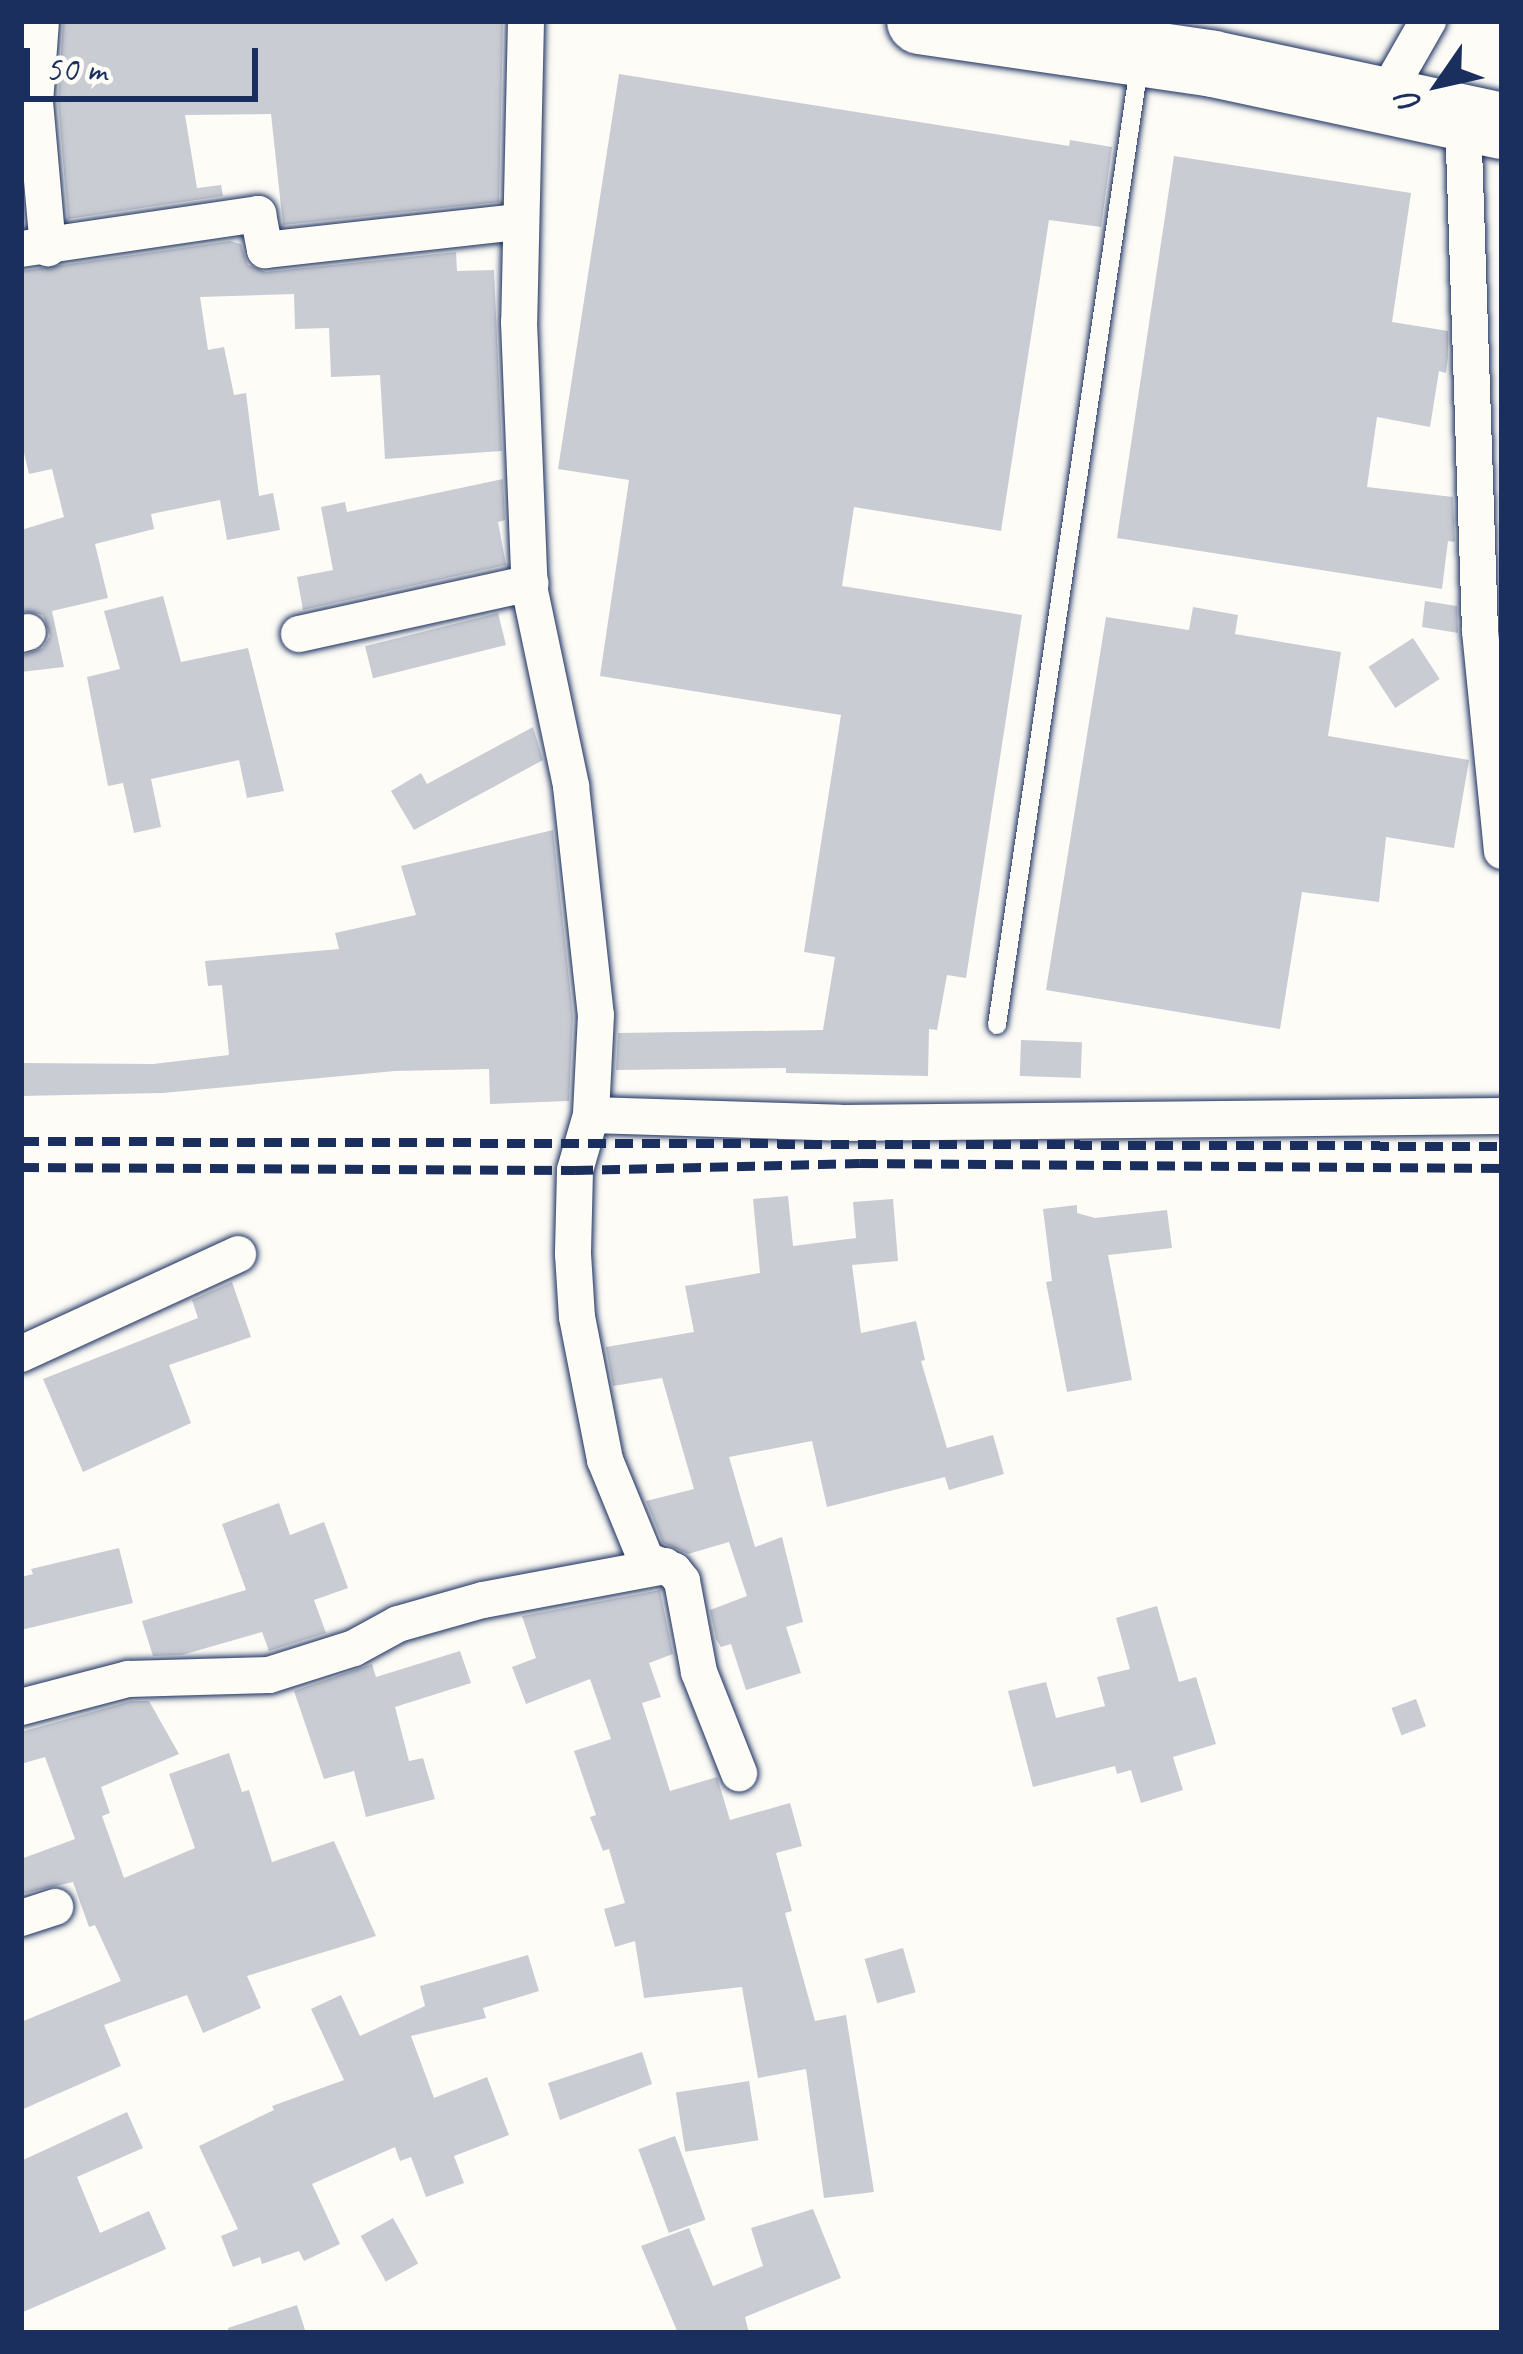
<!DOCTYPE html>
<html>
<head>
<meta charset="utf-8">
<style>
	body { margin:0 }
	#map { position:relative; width:1523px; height:2354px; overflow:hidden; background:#fdfcf7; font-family:Caveat,sans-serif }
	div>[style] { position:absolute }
	.building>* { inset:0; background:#c9ccd3; transform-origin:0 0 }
	.roads { filter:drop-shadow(0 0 3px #1b2f5e) drop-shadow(0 0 3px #1b2f5e) }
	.lane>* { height:18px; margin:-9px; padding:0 9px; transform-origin:9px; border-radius:9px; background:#fdfcf7 }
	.street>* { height:36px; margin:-18px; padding:0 18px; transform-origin:18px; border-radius:18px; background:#fdfcf7 }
	.highway>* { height:66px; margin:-33px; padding:0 33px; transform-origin:33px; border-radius:33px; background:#fdfcf7 }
	.rail>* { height:9px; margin-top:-4.5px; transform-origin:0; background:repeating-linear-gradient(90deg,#1b2f5e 0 18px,transparent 0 27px) }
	span { translate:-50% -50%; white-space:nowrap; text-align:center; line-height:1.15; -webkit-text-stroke:9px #fdfcf7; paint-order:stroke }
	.frame { position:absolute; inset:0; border:24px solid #1b2f5e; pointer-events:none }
	.north { position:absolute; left:1379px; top:24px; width:120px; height:120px; -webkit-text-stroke:9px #fdfcf7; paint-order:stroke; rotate:236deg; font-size:33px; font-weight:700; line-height:48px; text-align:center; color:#1b2f5e }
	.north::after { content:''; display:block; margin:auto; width:42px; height:54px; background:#1b2f5e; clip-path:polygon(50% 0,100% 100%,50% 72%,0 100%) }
	.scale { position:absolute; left:24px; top:48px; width:234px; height:54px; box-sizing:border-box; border:6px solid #1b2f5e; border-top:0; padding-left:15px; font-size:36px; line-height:42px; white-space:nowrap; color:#1b2f5e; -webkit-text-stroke:9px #fdfcf7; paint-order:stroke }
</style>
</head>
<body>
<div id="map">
	<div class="building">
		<div style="clip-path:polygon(63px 21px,503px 21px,499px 202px,283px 225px,271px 114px,185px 115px,197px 188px,221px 185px,223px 196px,68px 219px,58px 102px)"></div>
		<div style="clip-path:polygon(619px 74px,1069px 146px,1070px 140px,1112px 147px,1101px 227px,1049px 220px,1001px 531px,854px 507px,842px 586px,1022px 615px,966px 978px,947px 975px,937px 1030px,929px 1029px,928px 1076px,786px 1073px,786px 1068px,616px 1070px,618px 1033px,823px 1030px,835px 957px,804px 952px,841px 715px,600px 676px,629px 480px,558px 469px)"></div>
		<div style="clip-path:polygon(1174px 156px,1411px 193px,1392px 322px,1448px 331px,1448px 357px,1446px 373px,1439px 371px,1430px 427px,1377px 417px,1367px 487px,1453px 497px,1455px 542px,1448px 541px,1442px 589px,1117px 538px)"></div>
		<div style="clip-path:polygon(230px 241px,241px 244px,248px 265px,266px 272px,456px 252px,457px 271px,494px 270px,502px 451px,385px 459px,380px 375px,331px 377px,329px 328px,295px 329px,294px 294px,200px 297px,208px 350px,224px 347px,234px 395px,246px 393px,259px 496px,273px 493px,280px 530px,227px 540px,220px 500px,151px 514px,154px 529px,95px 544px,108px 598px,52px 611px,64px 667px,21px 672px,21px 656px,43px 648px,50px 636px,43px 615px,21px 611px,21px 530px,64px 517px,52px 469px,29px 474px,21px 440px,21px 271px)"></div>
		<div style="clip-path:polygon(503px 479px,505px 520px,498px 522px,506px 565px,303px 610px,297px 577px,333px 570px,321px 507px,345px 502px,347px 512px)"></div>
		<div style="clip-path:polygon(163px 596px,181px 662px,248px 648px,284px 791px,247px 798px,239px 760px,151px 779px,161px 827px,134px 833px,123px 783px,108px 786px,87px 677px,120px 669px,104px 611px)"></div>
		<div style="clip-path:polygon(1425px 601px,1457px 606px,1458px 633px,1422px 627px)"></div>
		<div style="clip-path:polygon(1193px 607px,1238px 615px,1235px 634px,1341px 652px,1328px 736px,1469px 760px,1454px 848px,1386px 837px,1379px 902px,1302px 892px,1280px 1029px,1046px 990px,1106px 617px,1189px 630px)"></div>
		<div style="left:498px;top:613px;width:33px;height:137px;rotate:76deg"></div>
		<div style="left:1413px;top:638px;width:49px;height:53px;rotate:57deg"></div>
		<div style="clip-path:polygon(533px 727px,543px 760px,414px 830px,391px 791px,421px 773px,427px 784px)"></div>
		<div style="clip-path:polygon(553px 830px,573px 1016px,569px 1101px,490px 1104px,489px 1069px,395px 1071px,163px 1093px,21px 1096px,21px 1063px,153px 1064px,229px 1055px,222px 985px,208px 986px,205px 961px,339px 949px,335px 933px,416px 915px,401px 866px)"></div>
		<div style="left:1021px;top:1040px;width:61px;height:36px;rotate:2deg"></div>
		<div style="clip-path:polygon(788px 1196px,793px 1246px,856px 1238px,853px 1202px,893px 1199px,898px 1261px,852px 1265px,861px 1333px,916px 1321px,925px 1360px,921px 1361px,947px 1448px,993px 1435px,1004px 1474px,949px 1490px,945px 1477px,827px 1507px,812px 1441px,729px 1457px,755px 1547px,782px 1537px,803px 1622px,786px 1627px,801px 1673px,746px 1690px,731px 1644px,721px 1647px,716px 1639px,710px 1610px,747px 1596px,729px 1542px,688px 1554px,663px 1543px,646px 1501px,694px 1489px,662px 1378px,613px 1386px,606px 1347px,694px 1332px,685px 1286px,760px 1273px,753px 1199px)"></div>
		<div style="clip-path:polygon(1077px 1205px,1077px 1213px,1095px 1218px,1167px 1210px,1172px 1248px,1108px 1255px,1132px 1380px,1067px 1392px,1046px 1282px,1052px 1281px,1043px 1209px)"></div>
		<div style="clip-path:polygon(232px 1282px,251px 1337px,169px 1365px,191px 1423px,83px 1472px,43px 1379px,198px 1318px,192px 1300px)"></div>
		<div style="clip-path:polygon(279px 1503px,290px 1535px,324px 1522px,348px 1588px,314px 1600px,326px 1633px,269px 1651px,262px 1632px,182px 1655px,153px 1656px,142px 1621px,246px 1590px,222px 1524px)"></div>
		<div style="clip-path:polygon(119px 1548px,133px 1603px,21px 1630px,21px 1577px,33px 1574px,31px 1569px)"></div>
		<div style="clip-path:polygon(660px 1590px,673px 1654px,649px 1663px,661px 1697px,642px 1703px,670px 1791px,717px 1777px,730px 1820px,790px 1803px,802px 1846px,776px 1853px,792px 1911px,785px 1913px,815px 2021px,846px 2015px,874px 2192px,824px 2198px,806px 2069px,758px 2078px,742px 1987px,644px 1998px,635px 1941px,615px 1947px,604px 1909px,625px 1903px,609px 1849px,603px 1851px,590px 1817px,596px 1815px,574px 1751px,611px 1739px,590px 1679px,526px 1704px,512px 1667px,536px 1658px,522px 1616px)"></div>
		<div style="clip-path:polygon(1157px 1606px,1179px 1682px,1196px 1677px,1216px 1744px,1173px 1757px,1183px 1790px,1141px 1803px,1131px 1770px,1117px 1774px,1115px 1766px,1033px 1787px,1008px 1691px,1046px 1682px,1056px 1718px,1105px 1706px,1097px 1677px,1130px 1669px,1116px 1618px)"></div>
		<div style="clip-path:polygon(460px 1651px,471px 1683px,395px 1707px,409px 1761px,423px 1758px,435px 1799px,366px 1817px,354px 1771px,324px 1779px,294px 1691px,372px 1664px,376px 1677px)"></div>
		<div style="left:1416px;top:1699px;width:29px;height:26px;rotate:70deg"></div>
		<div style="clip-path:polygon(131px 1701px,149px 1701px,179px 1754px,101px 1787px,110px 1813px,102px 1816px,124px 1878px,195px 1848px,169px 1774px,229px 1753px,242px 1792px,249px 1790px,272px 1862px,334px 1841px,376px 1936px,247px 1976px,261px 2008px,203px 2033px,187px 1995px,104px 2025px,121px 2066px,21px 2110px,21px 2022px,121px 1981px,95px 1925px,89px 1927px,73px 1882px,21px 1894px,21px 1859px,75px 1839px,45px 1757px,21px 1764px,21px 1732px)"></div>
		<div style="left:903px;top:1948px;width:46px;height:40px;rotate:74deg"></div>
		<div style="clip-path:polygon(528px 1955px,539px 1991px,483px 2008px,486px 2018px,411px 2036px,434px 2098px,487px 2077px,509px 2135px,454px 2156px,464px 2183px,426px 2197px,411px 2157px,400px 2161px,395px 2147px,312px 2184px,340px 2244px,304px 2261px,299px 2251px,262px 2264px,260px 2257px,233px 2267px,221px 2236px,238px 2229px,199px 2146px,274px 2110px,272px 2106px,344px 2080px,311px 2009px,341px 1995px,360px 2036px,425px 2006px,420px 1986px)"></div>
		<div style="clip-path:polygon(642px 2052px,652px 2084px,560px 2120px,548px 2083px)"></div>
		<div style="left:749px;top:2081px;width:60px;height:74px;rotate:81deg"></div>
		<div style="clip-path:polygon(127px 2112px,143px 2148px,77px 2177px,100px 2233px,149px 2211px,166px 2249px,21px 2313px,21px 2161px)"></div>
		<div style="left:675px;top:2136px;width:89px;height:39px;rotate:70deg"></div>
		<div style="clip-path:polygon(813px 2209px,841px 2278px,745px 2317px,749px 2333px,678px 2333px,641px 2246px,689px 2228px,713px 2286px,763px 2266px,751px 2228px)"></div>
		<div style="left:393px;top:2218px;width:52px;height:37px;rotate:61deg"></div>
		<div style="clip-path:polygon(297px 2305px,306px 2333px,229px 2333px,228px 2328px)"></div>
	</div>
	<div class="roads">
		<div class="lane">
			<div style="left:997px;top:1025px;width:968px;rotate:-81.57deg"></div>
		</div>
		<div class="street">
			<div style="left:41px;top:21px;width:81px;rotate:94.2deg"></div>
			<div style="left:35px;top:102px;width:147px;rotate:84.9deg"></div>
			<div style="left:526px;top:21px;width:301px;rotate:91.3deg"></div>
			<div style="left:519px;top:322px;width:269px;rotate:87.7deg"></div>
			<div style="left:530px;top:591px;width:199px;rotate:78.1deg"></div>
			<div style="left:571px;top:786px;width:230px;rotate:83.8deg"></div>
			<div style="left:596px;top:1015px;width:100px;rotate:92.9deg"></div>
			<div style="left:591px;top:1115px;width:250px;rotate:1.8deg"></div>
			<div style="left:841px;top:1123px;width:661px;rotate:-0.61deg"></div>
			<div style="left:1381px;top:103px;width:95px;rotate:-60.2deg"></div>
			<div style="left:1463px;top:118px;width:513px;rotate:88.1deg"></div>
			<div style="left:1480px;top:631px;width:221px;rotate:84.3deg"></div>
			<div style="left:21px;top:249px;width:240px;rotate:-8.4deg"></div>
			<div style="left:258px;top:214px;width:37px;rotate:79deg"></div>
			<div style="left:265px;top:250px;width:257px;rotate:-6.3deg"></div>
			<div style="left:21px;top:634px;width:7px;rotate:-16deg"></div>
			<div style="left:299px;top:634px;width:237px;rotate:-12.4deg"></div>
			<div style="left:591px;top:1115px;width:57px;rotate:106.2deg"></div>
			<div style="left:575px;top:1170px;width:84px;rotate:91.4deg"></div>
			<div style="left:573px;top:1254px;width:63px;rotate:86.4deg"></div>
			<div style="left:577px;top:1317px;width:146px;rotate:78.9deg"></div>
			<div style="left:605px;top:1460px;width:108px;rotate:67.7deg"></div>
			<div style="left:646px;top:1560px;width:30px;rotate:21deg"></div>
			<div style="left:674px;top:1571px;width:13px;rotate:51deg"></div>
			<div style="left:682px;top:1581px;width:93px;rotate:79.4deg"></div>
			<div style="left:699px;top:1672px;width:109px;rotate:68.4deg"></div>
			<div style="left:21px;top:1354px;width:239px;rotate:-24.7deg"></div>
			<div style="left:21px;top:1707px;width:111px;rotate:-14.7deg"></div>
			<div style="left:128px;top:1679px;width:141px;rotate:-1.6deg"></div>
			<div style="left:269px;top:1675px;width:89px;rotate:-17.6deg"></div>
			<div style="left:354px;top:1648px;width:50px;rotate:-28.6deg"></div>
			<div style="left:398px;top:1624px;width:88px;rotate:-15.8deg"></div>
			<div style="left:483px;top:1600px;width:185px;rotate:-10.6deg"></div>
			<div style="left:21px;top:1918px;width:36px;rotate:-18deg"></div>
		</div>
		<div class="highway">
			<div style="left:920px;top:21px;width:296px;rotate:8.3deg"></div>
			<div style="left:1213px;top:64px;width:296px;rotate:12.1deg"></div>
		</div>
	</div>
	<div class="rail">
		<div style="left:21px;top:1141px;width:1481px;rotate:0.19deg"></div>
		<div style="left:21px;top:1167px;width:554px;rotate:0.31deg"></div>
		<div style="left:575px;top:1170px;width:285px;rotate:-1.4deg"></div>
		<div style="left:860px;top:1163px;width:642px;rotate:0.45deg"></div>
	</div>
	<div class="frame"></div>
	<div class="north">U</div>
	<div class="scale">50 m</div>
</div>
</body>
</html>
